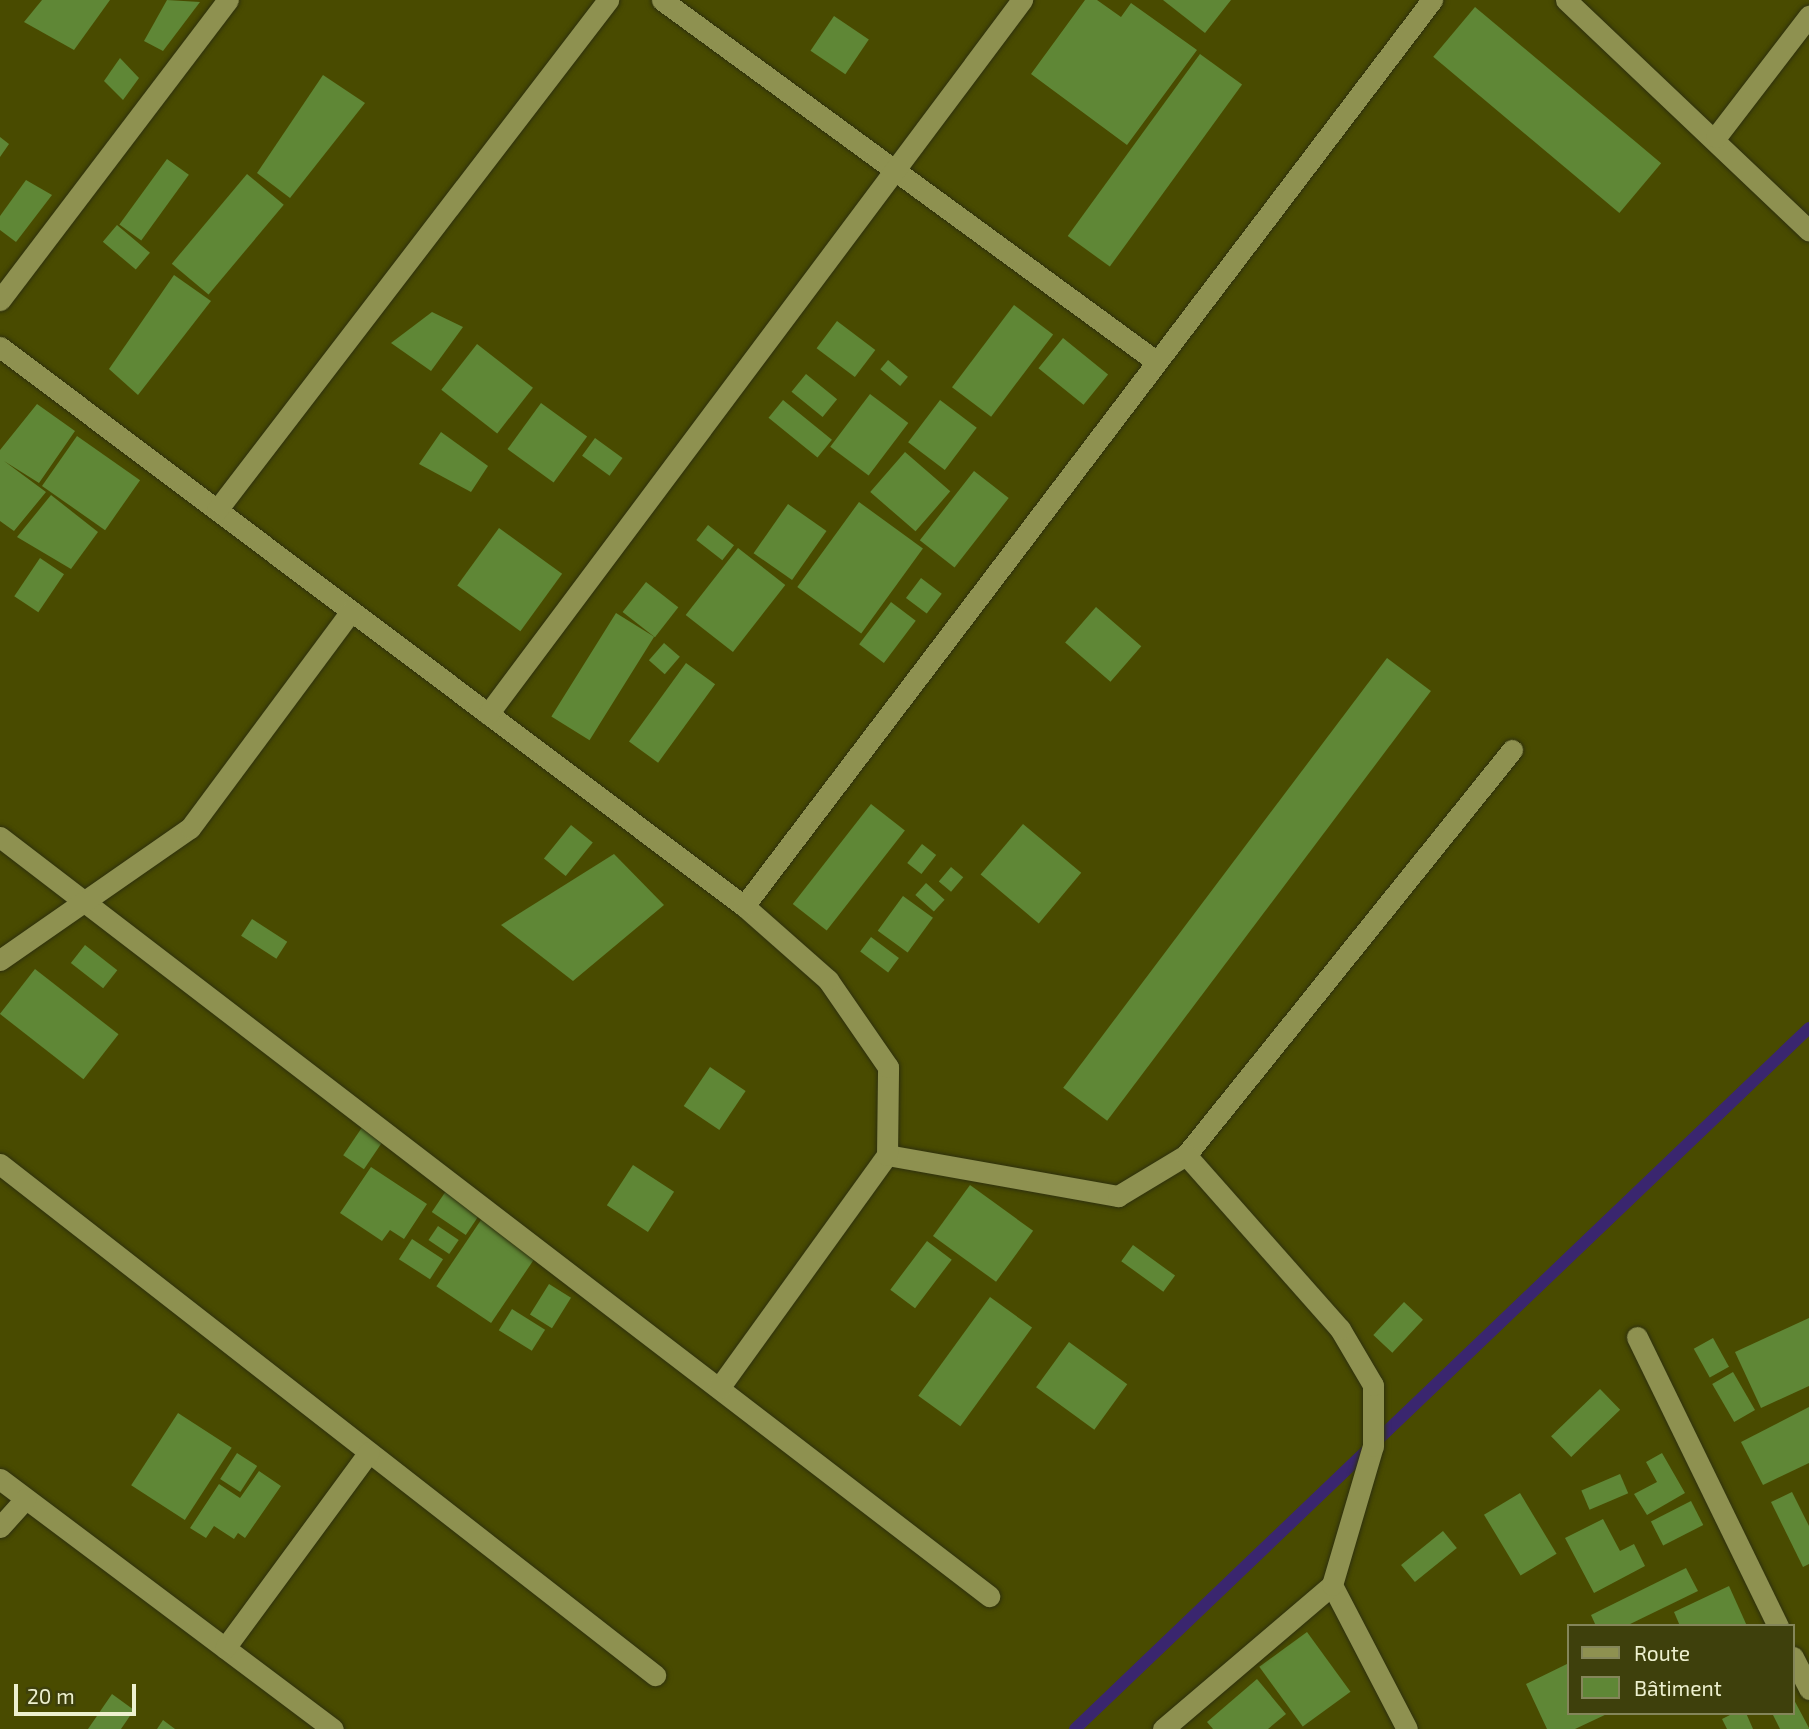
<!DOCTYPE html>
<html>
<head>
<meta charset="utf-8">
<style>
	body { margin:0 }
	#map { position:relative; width:1809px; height:1729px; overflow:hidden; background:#494b00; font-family:"Exo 2",sans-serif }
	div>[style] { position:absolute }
	.stream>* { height:12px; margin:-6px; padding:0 6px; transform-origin:6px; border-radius:6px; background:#3a266f }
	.building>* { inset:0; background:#5f8736; transform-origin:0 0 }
	.roads { filter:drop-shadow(0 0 2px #2e300d) drop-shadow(0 0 2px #2e300d) }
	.minor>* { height:21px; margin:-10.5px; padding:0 10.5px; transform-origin:10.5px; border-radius:10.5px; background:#8e9150 }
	span { translate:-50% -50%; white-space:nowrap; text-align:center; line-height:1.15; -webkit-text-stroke:5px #3e400c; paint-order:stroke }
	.legend { position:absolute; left:1567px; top:1624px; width:228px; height:91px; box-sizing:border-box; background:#3e400c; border:2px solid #84865a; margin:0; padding:9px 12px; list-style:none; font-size:21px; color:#edf0cf }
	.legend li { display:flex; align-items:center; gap:14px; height:35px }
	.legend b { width:35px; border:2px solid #84865a }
	.scale { position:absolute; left:14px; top:1684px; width:122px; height:32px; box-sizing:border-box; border:4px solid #edf0cf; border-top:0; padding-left:9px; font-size:21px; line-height:24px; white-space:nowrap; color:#edf0cf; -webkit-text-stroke:5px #3e400c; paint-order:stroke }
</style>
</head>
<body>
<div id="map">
	<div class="stream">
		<div style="left:1075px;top:1729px;width:1015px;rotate:-43.68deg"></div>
	</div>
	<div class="building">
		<div style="clip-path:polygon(42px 0,110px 0,74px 50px,24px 22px)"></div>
		<div style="clip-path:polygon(167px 0,200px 2px,163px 51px,144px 41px)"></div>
		<div style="clip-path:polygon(1085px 0,1097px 0,1121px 17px,1131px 3px,1197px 50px,1127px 145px,1031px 74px)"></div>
		<div style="clip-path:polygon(1163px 0,1231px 0,1205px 33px)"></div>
		<div style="left:1475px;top:7px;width:243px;height:65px;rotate:40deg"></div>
		<div style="left:834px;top:16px;width:42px;height:42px;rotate:34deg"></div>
		<div style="left:1200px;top:54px;width:52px;height:225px;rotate:36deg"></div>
		<div style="clip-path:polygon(120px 58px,139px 78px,123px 100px,104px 81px)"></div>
		<div style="clip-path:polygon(323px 75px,365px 103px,290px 198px,257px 173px)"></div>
		<div style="clip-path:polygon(0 137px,9px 144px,0 157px)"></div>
		<div style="left:167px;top:159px;width:27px;height:81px;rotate:36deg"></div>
		<div style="left:247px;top:174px;width:48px;height:117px;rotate:40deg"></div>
		<div style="clip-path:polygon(26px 180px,52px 195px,16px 242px,0 230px,0 216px)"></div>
		<div style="left:117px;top:225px;width:43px;height:22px;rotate:40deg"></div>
		<div style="clip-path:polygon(174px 275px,211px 301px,138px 395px,109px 369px)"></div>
		<div style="left:1014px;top:305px;width:49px;height:103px;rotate:37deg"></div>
		<div style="clip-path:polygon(432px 312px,463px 327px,431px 371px,391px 343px)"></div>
		<div style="left:837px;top:321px;width:48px;height:34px;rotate:37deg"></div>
		<div style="left:1063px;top:338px;width:58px;height:39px;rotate:39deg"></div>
		<div style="left:477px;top:344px;width:71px;height:58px;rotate:38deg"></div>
		<div style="left:888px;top:360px;width:26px;height:12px;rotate:40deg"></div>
		<div style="left:806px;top:374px;width:40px;height:23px;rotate:39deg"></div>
		<div style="left:870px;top:394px;width:48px;height:66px;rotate:37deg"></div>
		<div style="left:783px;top:400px;width:63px;height:23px;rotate:39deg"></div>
		<div style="left:940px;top:400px;width:46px;height:53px;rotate:37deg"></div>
		<div style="left:541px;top:403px;width:57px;height:57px;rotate:36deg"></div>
		<div style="clip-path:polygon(37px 404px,75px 431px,39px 483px,4px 461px,46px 492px,14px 531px,0 521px,0 450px)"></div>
		<div style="clip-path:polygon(441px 432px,488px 466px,471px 492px,419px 464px)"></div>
		<div style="left:77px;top:436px;width:77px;height:61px;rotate:35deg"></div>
		<div style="left:595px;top:438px;width:34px;height:22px;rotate:36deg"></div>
		<div style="left:905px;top:452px;width:60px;height:53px;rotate:41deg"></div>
		<div style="left:974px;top:471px;width:44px;height:88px;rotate:38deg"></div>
		<div style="clip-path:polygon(51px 495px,98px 532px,71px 569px,17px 537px)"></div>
		<div style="left:859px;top:502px;width:79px;height:105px;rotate:36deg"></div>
		<div style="left:788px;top:504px;width:47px;height:60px;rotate:35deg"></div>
		<div style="left:708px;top:525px;width:33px;height:19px;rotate:38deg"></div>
		<div style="left:499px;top:528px;width:78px;height:71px;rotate:36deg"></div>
		<div style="left:738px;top:548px;width:60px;height:85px;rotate:38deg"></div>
		<div style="left:40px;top:558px;width:29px;height:46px;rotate:34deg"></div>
		<div style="left:921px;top:578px;width:26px;height:25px;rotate:37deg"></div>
		<div style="left:646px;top:582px;width:41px;height:38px;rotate:38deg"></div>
		<div style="left:891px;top:602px;width:31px;height:53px;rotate:37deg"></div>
		<div style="left:1096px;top:607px;width:60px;height:47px;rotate:41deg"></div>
		<div style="left:616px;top:613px;width:45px;height:122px;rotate:32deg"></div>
		<div style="left:664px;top:643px;width:21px;height:23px;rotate:41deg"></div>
		<div style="left:1387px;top:658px;width:55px;height:538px;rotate:37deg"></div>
		<div style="left:686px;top:663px;width:36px;height:97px;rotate:36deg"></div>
		<div style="left:871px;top:804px;width:43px;height:127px;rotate:38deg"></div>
		<div style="left:1023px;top:824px;width:76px;height:66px;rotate:40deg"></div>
		<div style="left:571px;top:825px;width:28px;height:43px;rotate:39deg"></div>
		<div style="left:922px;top:844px;width:18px;height:24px;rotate:38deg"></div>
		<div style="clip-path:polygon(614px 854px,664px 905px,573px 981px,501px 925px)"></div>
		<div style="left:951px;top:867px;width:16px;height:19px;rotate:40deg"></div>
		<div style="left:926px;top:883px;width:25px;height:16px;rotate:42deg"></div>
		<div style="left:903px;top:896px;width:37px;height:43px;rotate:36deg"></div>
		<div style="left:252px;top:919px;width:42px;height:20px;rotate:33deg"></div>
		<div style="left:871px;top:937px;width:35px;height:18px;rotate:37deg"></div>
		<div style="left:85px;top:945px;width:41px;height:23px;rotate:38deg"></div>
		<div style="left:35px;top:969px;width:106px;height:57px;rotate:38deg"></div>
		<div style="left:710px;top:1067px;width:43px;height:47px;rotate:34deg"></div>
		<div style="left:365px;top:1123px;width:25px;height:39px;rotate:34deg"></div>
		<div style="left:633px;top:1165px;width:49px;height:48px;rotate:33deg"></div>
		<div style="clip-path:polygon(371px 1167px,427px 1204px,404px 1239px,390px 1230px,382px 1241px,340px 1213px)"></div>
		<div style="left:970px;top:1185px;width:78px;height:63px;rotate:36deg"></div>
		<div style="left:448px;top:1188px;width:41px;height:29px;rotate:34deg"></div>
		<div style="left:485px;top:1214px;width:66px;height:87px;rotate:34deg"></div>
		<div style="left:438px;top:1226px;width:25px;height:17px;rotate:34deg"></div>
		<div style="left:412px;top:1239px;width:37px;height:24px;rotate:33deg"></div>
		<div style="left:927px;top:1241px;width:31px;height:61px;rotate:37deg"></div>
		<div style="left:1133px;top:1245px;width:52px;height:20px;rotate:36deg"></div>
		<div style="left:549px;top:1284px;width:26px;height:36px;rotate:32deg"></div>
		<div style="left:990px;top:1297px;width:52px;height:122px;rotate:36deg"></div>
		<div style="left:1404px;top:1302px;width:26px;height:45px;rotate:43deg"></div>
		<div style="left:512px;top:1309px;width:39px;height:25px;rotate:32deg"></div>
		<div style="clip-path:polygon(1809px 1318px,1809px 1386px,1761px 1408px,1735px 1352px)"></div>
		<div style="left:1713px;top:1338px;width:33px;height:22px;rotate:61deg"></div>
		<div style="left:1069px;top:1342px;width:72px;height:56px;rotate:36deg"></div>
		<div style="left:1733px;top:1372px;width:44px;height:24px;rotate:60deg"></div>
		<div style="left:1600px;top:1389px;width:29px;height:68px;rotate:46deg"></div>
		<div style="clip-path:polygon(1809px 1407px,1809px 1463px,1763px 1485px,1741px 1442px)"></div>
		<div style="left:178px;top:1413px;width:64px;height:86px;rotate:33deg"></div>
		<div style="left:237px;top:1453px;width:24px;height:31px;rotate:33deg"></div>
		<div style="clip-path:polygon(1662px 1453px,1685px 1493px,1647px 1515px,1634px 1494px,1657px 1482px,1646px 1462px)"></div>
		<div style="clip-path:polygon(259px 1471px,281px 1486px,245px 1538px,238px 1533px,234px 1539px,214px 1526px,206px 1538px,190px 1528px,219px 1484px,240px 1498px)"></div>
		<div style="left:1620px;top:1474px;width:21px;height:42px;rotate:67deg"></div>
		<div style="clip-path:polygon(1792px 1492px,1809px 1526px,1809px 1564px,1803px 1567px,1771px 1502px)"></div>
		<div style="left:1520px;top:1493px;width:71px;height:42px;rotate:59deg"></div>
		<div style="left:1691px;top:1501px;width:27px;height:45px;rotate:63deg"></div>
		<div style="clip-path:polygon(1603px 1519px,1620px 1551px,1634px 1544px,1645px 1566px,1594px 1593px,1565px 1538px)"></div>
		<div style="left:1443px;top:1531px;width:22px;height:54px;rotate:51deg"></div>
		<div style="clip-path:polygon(1686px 1568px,1698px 1591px,1626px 1626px,1596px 1626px,1591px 1615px)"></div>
		<div style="clip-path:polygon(1729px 1586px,1747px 1626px,1680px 1626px,1674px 1612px)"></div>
		<div style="left:1307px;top:1632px;width:74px;height:59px;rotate:54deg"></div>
		<div style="clip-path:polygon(1569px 1663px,1569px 1713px,1609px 1713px,1575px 1729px,1547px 1729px,1526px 1684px)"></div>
		<div style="clip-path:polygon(1257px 1679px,1286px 1714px,1268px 1729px,1213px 1729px,1207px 1722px)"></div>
		<div style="clip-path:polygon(112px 1694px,134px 1710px,121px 1729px,88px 1729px)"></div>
		<div style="clip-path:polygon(1793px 1698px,1809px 1728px,1809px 1729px,1780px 1729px,1772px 1713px,1793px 1713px)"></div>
		<div style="clip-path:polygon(1734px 1713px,1746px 1713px,1753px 1729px,1727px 1729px,1722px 1719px)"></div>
		<div style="clip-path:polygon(163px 1720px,175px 1729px,157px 1729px)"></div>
	</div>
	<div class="roads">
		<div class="minor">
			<div style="left:662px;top:0;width:613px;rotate:36.18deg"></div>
			<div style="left:1566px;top:0;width:335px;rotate:43.5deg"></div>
			<div style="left:1716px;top:137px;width:153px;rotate:-52.5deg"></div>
			<div style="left:0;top:300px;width:377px;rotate:-52.8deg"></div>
			<div style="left:0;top:347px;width:931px;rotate:36.92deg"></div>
			<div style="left:217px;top:510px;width:643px;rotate:-52.52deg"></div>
			<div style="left:488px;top:714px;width:892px;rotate:-53.21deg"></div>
			<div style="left:0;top:837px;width:1247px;rotate:37.5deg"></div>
			<div style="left:0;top:960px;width:231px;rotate:-34.8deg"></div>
			<div style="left:190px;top:828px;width:270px;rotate:-53.4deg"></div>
			<div style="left:887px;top:1155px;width:235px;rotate:10.1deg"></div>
			<div style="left:1118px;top:1196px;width:79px;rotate:-31.1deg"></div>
			<div style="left:1186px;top:1155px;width:520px;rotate:-51.17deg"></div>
			<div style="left:0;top:1164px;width:831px;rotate:37.96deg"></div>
			<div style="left:1637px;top:1337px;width:322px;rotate:64deg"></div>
			<div style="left:719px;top:1388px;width:287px;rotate:-54.2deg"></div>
			<div style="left:887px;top:1155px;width:88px;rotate:-89.3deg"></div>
			<div style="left:888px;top:1067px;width:106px;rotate:-124.6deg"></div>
			<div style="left:828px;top:980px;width:112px;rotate:-138.6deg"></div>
			<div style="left:744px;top:906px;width:1138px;rotate:-52.79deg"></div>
			<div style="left:0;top:1479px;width:416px;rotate:36.9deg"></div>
			<div style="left:0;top:1527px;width:38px;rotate:-48deg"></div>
			<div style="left:1332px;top:1585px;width:162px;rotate:62.5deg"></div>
			<div style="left:225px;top:1648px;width:243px;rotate:-53.7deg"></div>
			<div style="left:1793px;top:1657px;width:36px;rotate:63deg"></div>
			<div style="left:1163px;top:1729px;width:222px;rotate:-40.4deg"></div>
			<div style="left:1332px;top:1585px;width:145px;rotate:-73.6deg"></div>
			<div style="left:1373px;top:1446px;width:61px;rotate:-90deg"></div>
			<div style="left:1373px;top:1385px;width:65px;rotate:-120.5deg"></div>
			<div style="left:1340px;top:1329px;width:232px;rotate:-131.5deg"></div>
		</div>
	</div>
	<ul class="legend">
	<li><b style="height:9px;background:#8e9150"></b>Route</li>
	<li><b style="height:19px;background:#5f8736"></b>Bâtiment</li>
	</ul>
	<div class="scale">20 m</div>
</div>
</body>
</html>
